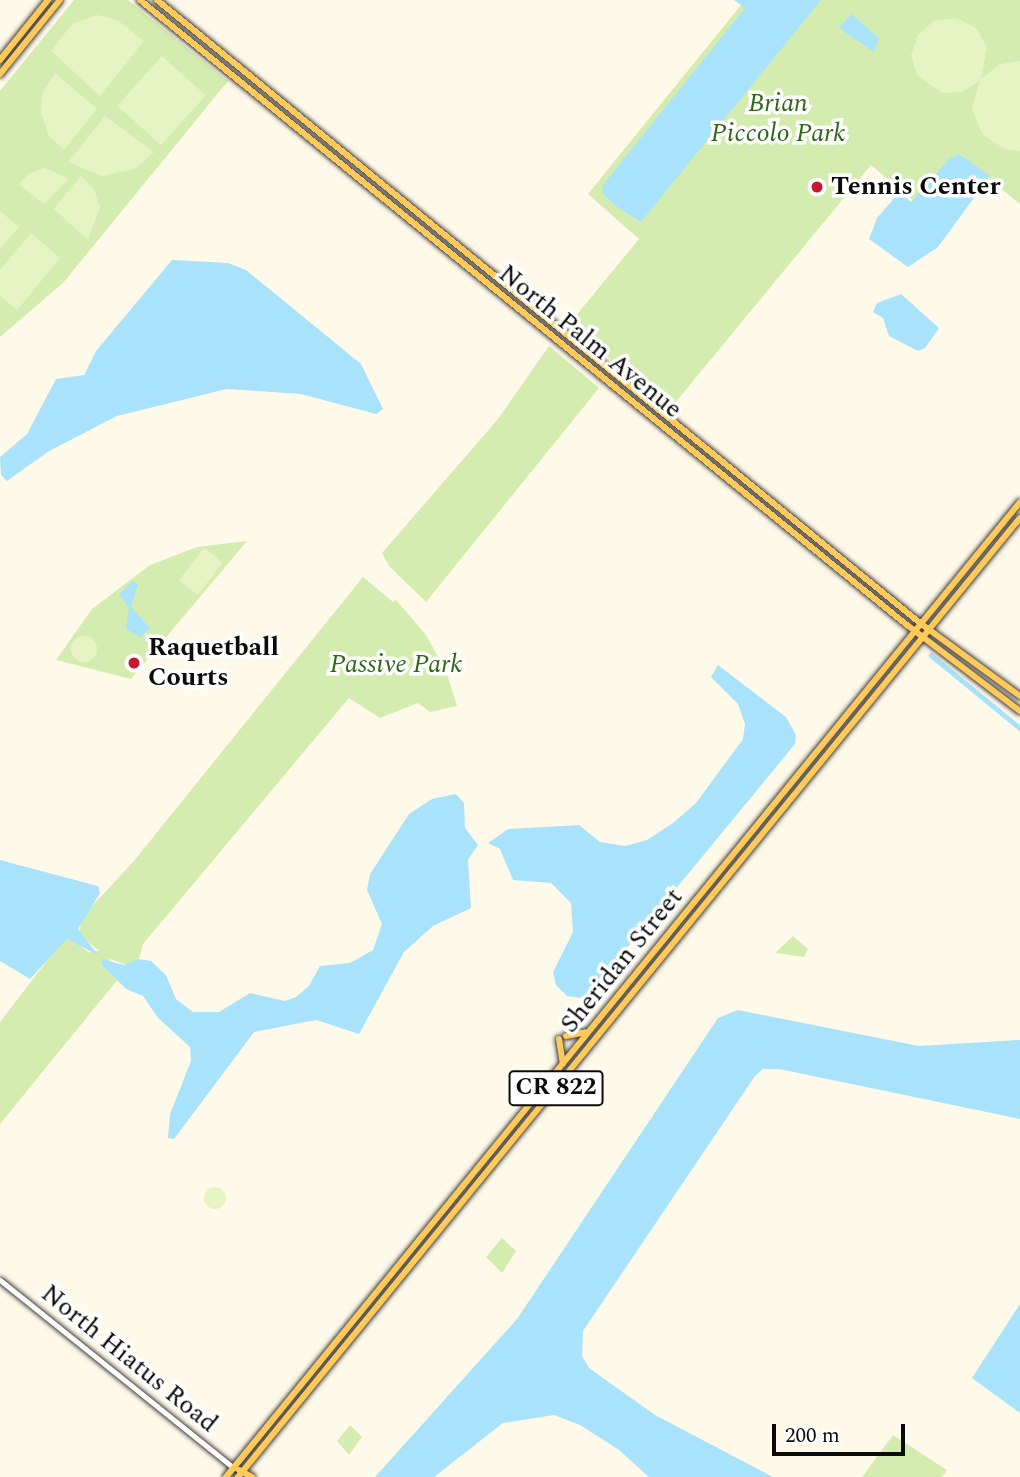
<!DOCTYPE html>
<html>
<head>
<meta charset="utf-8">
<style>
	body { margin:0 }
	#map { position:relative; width:1020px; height:1477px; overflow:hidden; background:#fff9e9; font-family:Spectral,serif }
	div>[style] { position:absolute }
	.green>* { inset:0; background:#d4ecb0 }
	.pitch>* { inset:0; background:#e6f3c3; transform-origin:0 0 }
	.round { border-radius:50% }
	.water>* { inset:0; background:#a9e3fb }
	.canal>* { height:4.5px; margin:-2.25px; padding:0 2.25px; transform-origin:2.25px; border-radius:2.25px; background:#a9e3fb }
	.roads { filter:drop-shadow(0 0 2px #3e3e3e) drop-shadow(0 0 2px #3e3e3e) }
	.minor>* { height:5px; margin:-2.5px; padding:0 2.5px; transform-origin:2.5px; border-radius:2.5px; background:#fff }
	.major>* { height:6px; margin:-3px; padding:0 3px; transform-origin:3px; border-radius:3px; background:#ffca59 }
	.dots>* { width:19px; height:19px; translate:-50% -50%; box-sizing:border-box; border:4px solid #fff; border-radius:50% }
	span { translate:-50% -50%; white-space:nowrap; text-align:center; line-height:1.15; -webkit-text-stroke:7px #fff; paint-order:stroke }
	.shield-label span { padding:2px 5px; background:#fff; border:2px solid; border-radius:5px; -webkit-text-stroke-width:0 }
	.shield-label { font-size:24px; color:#0b0b0b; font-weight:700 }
	.park-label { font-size:26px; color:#2e6717; font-style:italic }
	.poi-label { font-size:26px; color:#0b0b0b; font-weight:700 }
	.left { translate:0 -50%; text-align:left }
	.street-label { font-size:26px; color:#0b0b0b }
	.scale { position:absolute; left:772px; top:1424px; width:133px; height:32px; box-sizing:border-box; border:4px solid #0b0b0b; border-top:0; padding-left:9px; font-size:21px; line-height:24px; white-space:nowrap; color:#0b0b0b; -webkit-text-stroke:5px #fff; paint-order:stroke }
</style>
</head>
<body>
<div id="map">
	<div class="green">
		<div style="clip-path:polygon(74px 0,128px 0,228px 81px,63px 283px,0 337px,0 91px)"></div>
		<div style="clip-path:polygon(745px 0,1020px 0,1020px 204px,963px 158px,922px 208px,871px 165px,670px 409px,569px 324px,639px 239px,588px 194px)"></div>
		<div style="clip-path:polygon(549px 346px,599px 388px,426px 602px,389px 566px,382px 553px,498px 419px)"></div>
		<div style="clip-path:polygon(247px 541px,131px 679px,56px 660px,92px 609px,150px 565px,197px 547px)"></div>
		<div style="clip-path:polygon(363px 577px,393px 602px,396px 600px,426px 635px,446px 671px,457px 706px,430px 712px,418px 703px,380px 718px,349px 698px,143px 944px,139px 959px,127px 965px,110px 959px,106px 969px,119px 978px,0 1124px,0 1022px,63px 940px,72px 939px,88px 952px,99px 951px,79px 934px,82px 917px,133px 862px)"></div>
		<div style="clip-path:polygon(793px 936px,808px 949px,804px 957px,775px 953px)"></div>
		<div style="clip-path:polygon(502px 1238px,516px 1251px,502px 1273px,486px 1257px)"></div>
		<div style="clip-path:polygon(350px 1425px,362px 1437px,349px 1455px,337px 1441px)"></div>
		<div style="clip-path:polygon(893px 1435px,947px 1470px,942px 1477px,862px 1477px)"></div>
	</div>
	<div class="pitch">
		<div style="clip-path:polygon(98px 15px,119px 21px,144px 41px,100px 96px,51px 51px,73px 23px)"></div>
		<div style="clip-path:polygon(956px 18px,976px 28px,987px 47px,981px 79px,1000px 64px,1020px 61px,1020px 151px,1004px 149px,982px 134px,972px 108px,980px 80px,963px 92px,942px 93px,917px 75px,911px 55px,918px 35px,934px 21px)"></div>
		<div style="left:162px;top:56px;width:59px;height:67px;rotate:42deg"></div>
		<div style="clip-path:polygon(55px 73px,97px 109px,64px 150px,49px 136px,41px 113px,43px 92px)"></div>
		<div style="clip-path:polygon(105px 116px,154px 152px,135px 169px,101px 176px,68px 162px)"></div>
		<div style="clip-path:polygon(45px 168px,69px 179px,44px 204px,19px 184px,30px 173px)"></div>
		<div style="clip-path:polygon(81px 176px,94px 189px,100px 207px,88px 240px,54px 209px)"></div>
		<div style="clip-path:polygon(0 211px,19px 227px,0 249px)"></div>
		<div style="clip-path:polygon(31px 233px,60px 258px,17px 310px,0 296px,0 270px)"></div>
		<div style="left:204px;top:548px;width:24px;height:41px;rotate:38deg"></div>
		<div class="round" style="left:71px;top:636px;width:26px;height:26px"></div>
		<div class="round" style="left:204px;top:1187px;width:22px;height:22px"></div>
	</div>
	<div class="water">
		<div style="clip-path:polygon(734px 0,821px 0,641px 222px,616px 206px,604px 195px,602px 186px,745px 8px)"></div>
		<div style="clip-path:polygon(851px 14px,879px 38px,874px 52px,839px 28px)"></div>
		<div style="clip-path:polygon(959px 154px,990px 176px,938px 247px,908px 267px,869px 239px,877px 218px,897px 195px,901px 193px,911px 202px,950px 158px)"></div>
		<div style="clip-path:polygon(172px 260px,228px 263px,246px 270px,361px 364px,383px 409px,376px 414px,301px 394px,227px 389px,117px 416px,49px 451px,7px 481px,1px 475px,0 457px,27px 434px,56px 379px,84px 375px,96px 351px)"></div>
		<div style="clip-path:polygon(901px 294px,939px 328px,925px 348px,918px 351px,889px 336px,883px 318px,873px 312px,877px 303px)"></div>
		<div style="clip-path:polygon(133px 581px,138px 584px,131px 607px,150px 628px,140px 637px,126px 629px,129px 608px,119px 594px)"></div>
		<div style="clip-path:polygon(718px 665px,786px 717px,796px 735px,795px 744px,590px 993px,581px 998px,567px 996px,556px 985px,553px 972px,573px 932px,571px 903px,551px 883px,513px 880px,500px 849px,488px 843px,508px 829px,579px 825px,600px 842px,625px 846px,647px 840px,673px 823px,696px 803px,743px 739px,745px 724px,738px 704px,711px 677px)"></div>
		<div style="clip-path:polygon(456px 794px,464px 803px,465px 828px,478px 845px,468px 860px,471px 908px,433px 926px,404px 952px,359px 1034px,316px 1020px,254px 1032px,174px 1139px,168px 1138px,170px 1114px,191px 1061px,190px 1047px,158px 1018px,143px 996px,126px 989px,102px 965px,102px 959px,124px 965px,139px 959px,151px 961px,166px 975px,176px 999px,193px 1012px,219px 1012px,250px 993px,285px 1001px,296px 997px,309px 986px,320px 966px,350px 963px,373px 950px,382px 924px,367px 890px,370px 874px,409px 814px,432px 799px)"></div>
		<div style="clip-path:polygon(0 860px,98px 886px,100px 893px,78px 929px,98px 955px,67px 939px,30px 979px,0 961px)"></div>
		<div style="clip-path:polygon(738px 1010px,919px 1046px,1020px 1040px,1020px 1119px,779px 1069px,763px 1069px,755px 1076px,583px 1331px,582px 1356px,589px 1368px,655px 1415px,773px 1477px,649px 1477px,619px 1450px,580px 1425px,554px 1415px,503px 1423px,434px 1477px,375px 1477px,517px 1319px,718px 1018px)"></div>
		<div style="clip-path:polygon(1020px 1304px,1020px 1413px,972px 1378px)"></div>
	</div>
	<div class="canal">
		<div style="left:931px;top:655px;width:115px;rotate:39.4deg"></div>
	</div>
	<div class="roads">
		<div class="minor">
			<div style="left:0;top:1280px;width:300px;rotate:38.8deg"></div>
		</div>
		<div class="major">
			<div style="left:140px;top:0;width:989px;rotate:39.18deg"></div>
			<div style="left:907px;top:625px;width:142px;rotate:37.3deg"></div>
			<div style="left:157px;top:0;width:985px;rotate:39.23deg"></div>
			<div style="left:920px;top:623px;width:124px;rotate:36.1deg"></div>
			<div style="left:0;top:60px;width:77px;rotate:-51.3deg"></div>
			<div style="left:0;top:74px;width:95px;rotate:-51deg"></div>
			<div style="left:566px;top:1036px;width:20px;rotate:-11deg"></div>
			<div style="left:559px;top:1039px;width:25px;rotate:81deg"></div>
			<div style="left:239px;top:1470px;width:15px;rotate:28deg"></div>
			<div style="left:226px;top:1477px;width:1257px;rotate:-50.84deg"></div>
			<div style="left:238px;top:1477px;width:1237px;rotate:-50.81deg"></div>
		</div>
	</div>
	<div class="dots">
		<div style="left:817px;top:187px;background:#c6182e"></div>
		<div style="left:134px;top:663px;background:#c6182e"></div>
	</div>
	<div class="shield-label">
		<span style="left:556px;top:1088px">CR 822</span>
	</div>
	<div class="park-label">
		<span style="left:778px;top:119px">Brian<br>Piccolo Park</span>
		<span style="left:396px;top:665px">Passive Park</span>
	</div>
	<div class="poi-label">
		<span class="left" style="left:831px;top:187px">Tennis Center</span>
		<span class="left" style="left:148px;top:663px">Raquetball<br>Courts</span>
	</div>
	<div class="street-label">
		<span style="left:590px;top:342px;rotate:39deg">North Palm Avenue</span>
		<span style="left:622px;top:961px;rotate:-51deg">Sheridan Street</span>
		<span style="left:129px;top:1359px;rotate:39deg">North Hiatus Road</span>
	</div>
	<div class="scale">200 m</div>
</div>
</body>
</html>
